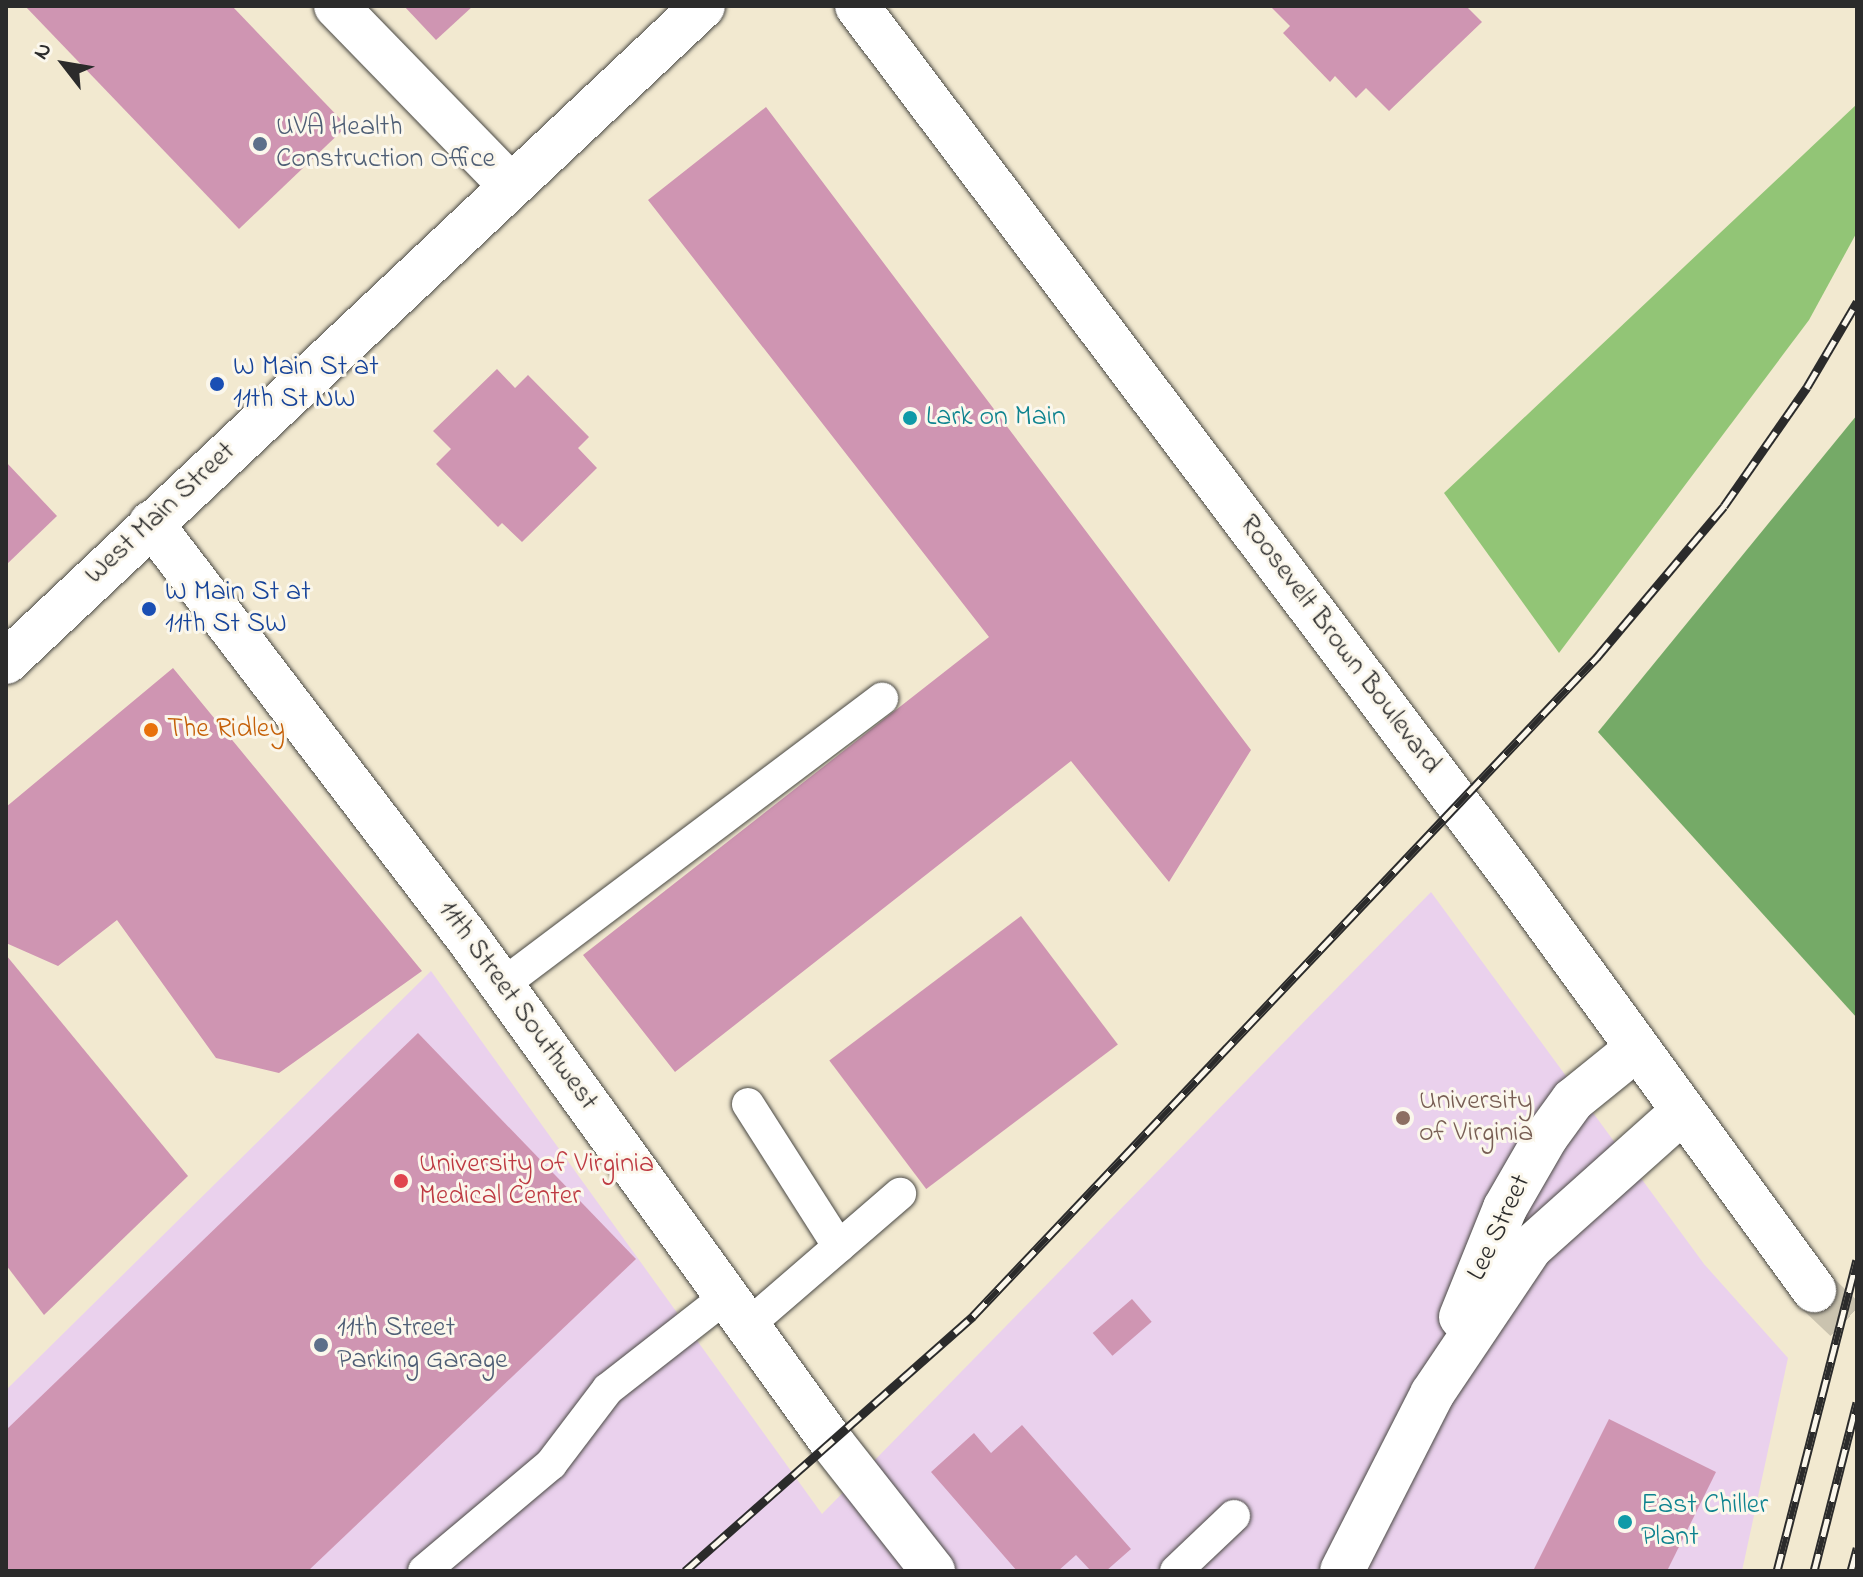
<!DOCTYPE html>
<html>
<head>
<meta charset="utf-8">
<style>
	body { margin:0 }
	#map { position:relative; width:1863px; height:1577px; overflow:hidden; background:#f2e9d0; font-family:"Indie Flower",sans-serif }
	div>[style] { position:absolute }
	.built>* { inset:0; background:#ead1ed }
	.green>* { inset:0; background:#92c576 }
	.forest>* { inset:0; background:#75aa67 }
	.building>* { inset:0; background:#cf95b2; transform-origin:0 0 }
	.secondary-tunnel>* { height:44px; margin-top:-22px; transform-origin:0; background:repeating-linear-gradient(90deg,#cac3af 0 44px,transparent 0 66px) }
	.roads { filter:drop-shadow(0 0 2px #494844) drop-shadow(0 0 2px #494844) }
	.lane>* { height:32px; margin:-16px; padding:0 16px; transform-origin:16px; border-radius:16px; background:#fff }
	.street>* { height:44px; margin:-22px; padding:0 22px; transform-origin:22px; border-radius:22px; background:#fff }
	.secondary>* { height:44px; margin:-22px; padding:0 22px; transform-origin:22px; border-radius:22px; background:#fff }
	.primary>* { height:44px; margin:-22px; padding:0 22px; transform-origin:22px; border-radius:22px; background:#fff }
	.rail>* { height:9px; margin-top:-4.5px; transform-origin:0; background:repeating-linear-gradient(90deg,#fbf7ec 0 18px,#2b2b2b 0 36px); box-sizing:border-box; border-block:2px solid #2b2b2b }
	.dots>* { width:22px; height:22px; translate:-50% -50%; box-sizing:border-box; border:4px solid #fbf7ec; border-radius:50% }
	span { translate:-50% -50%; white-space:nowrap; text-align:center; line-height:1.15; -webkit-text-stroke:6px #fbf7ec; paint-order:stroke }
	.service-label { font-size:28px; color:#4e5e75 }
	.left { translate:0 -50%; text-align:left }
	.transit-label { font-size:28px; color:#164399 }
	.culture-label { font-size:28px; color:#0d838f }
	.street-label { font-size:28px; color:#2b2b2b }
	.food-label { font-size:28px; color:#c56008 }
	.education-label { font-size:28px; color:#785e54 }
	.health-label { font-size:28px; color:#be3a42 }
	.frame { position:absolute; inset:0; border:8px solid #2b2b2b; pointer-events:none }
	.north { position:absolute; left:24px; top:24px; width:80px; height:80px; -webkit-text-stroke:6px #fbf7ec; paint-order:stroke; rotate:301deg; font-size:22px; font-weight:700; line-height:32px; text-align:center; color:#2b2b2b }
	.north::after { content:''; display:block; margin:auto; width:28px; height:36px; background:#2b2b2b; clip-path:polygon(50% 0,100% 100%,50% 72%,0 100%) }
</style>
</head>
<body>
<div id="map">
	<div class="built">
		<div style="clip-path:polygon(1431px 892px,1704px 1264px,1788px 1358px,1742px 1571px,6px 1571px,6px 1390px,431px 971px,822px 1514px)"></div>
	</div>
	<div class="green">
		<div style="clip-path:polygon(1857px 104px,1857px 232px,1809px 320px,1559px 653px,1444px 493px)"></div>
	</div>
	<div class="forest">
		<div style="clip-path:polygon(1857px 415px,1857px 1018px,1598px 732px)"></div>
	</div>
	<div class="building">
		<div style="clip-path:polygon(25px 6px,232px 6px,347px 126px,239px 229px)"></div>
		<div style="clip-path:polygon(404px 6px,473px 6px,436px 40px)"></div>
		<div style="clip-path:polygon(1270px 6px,1466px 6px,1482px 22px,1389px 111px,1366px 88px,1356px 98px,1335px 76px,1330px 82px,1283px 33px,1290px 26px)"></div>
		<div style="clip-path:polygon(766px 107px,1251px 750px,1169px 882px,1071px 761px,675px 1072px,583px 955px,989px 637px,648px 200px)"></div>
		<div style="clip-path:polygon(497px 369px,515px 388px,528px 375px,589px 437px,578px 448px,597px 468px,522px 542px,502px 523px,498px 527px,436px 464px,451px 449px,433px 431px)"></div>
		<div style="clip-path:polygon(6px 462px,57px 516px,6px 565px)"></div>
		<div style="clip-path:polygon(173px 668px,422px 971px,279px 1073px,216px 1058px,117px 920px,58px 966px,6px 943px,6px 807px)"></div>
		<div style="left:1021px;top:916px;width:161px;height:240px;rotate:53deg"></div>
		<div style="clip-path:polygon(6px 955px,188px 1176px,44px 1315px,6px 1265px)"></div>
		<div style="clip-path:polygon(418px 1033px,636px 1259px,308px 1571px,6px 1571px,6px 1430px)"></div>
		<div style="left:1132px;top:1299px;width:30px;height:52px;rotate:49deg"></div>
		<div style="clip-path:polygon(1609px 1419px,1716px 1472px,1667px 1571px,1533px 1571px)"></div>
		<div style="clip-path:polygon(1022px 1425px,1131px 1549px,1106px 1571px,1091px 1571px,1076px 1555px,1058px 1571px,1017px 1571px,931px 1472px,974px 1433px,991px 1453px)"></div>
	</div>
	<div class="secondary-tunnel">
		<div style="left:1814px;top:1290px;width:59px;rotate:43.6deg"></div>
	</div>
	<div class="roads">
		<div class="lane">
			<div style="left:502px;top:985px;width:476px;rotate:-37deg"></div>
			<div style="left:748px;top:1104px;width:169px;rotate:57.5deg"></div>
			<div style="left:748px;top:1325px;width:201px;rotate:-40.8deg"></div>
			<div style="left:424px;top:1571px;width:166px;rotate:-40.1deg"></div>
			<div style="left:551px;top:1464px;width:94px;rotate:-52.8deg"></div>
			<div style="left:608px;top:1389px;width:151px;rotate:-38deg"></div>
			<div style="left:1176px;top:1571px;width:80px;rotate:-43.5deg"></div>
		</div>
		<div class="street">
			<div style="left:336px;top:6px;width:251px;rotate:45.8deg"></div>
		</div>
		<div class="secondary">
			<div style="left:857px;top:6px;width:1097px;rotate:53deg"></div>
			<div style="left:1517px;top:882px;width:505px;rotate:53.95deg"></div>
			<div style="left:151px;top:523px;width:526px;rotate:52.65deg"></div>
			<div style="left:470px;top:941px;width:620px;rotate:54.18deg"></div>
			<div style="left:833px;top:1444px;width:162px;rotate:51.8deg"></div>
			<div style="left:1461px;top:1317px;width:118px;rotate:-68deg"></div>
			<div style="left:1505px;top:1208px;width:82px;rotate:-60deg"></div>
			<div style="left:1546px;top:1137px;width:46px;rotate:-53.9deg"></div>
			<div style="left:1573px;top:1100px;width:80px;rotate:-38.9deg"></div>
			<div style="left:1342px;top:1571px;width:199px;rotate:-63deg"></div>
			<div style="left:1432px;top:1394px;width:176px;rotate:-56.1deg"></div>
			<div style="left:1530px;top:1248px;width:204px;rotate:-41.8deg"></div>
		</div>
		<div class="primary">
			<div style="left:6px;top:662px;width:957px;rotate:-43.26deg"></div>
		</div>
	</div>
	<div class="rail">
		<div style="left:685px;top:1571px;width:385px;rotate:-41.5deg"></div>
		<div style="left:973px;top:1316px;width:908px;rotate:-46.56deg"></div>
		<div style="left:1597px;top:657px;width:197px;rotate:-49.9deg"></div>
		<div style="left:1724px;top:506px;width:145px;rotate:-55.1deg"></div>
		<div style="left:1807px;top:387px;width:99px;rotate:-59.5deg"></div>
		<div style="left:1777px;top:1571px;width:321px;rotate:-75.6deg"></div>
		<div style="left:1814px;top:1571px;width:174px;rotate:-75.7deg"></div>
		<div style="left:1851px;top:1571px;width:24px;rotate:-75deg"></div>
	</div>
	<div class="dots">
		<div style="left:260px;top:144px;background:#5c6f8a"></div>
		<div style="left:217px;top:384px;background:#1a4fb4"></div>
		<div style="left:910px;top:418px;background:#0f9aa8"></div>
		<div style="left:149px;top:609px;background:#1a4fb4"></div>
		<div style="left:151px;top:730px;background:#e8710a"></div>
		<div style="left:1403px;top:1118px;background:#8d6e63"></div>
		<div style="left:401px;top:1181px;background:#e0444e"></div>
		<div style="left:321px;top:1345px;background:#5c6f8a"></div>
		<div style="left:1625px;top:1522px;background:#0f9aa8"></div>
	</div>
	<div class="service-label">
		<span class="left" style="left:276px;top:144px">UVA Health<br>Construction Office</span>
		<span class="left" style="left:337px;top:1345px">11th Street<br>Parking Garage</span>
	</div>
	<div class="transit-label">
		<span class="left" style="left:233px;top:384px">W Main St at<br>11th St NW</span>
		<span class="left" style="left:165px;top:609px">W Main St at<br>11th St SW</span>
	</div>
	<div class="culture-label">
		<span class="left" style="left:926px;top:418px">Lark on Main</span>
		<span class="left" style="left:1641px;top:1522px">East Chiller<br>Plant</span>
	</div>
	<div class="street-label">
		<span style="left:161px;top:514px;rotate:-43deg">West Main Street</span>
		<span style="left:1339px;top:645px;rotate:53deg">Roosevelt Brown Boulevard</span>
		<span style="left:517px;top:1006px;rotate:54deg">11th Street Southwest</span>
		<span style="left:1500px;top:1228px;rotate:-65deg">Lee Street</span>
	</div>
	<div class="food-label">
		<span class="left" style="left:167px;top:730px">The Ridley</span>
	</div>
	<div class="education-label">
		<span class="left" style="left:1419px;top:1118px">University<br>of Virginia</span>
	</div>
	<div class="health-label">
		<span class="left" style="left:419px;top:1181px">University of Virginia<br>Medical Center</span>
	</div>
	<div class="frame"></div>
	<div class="north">N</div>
</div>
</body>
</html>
